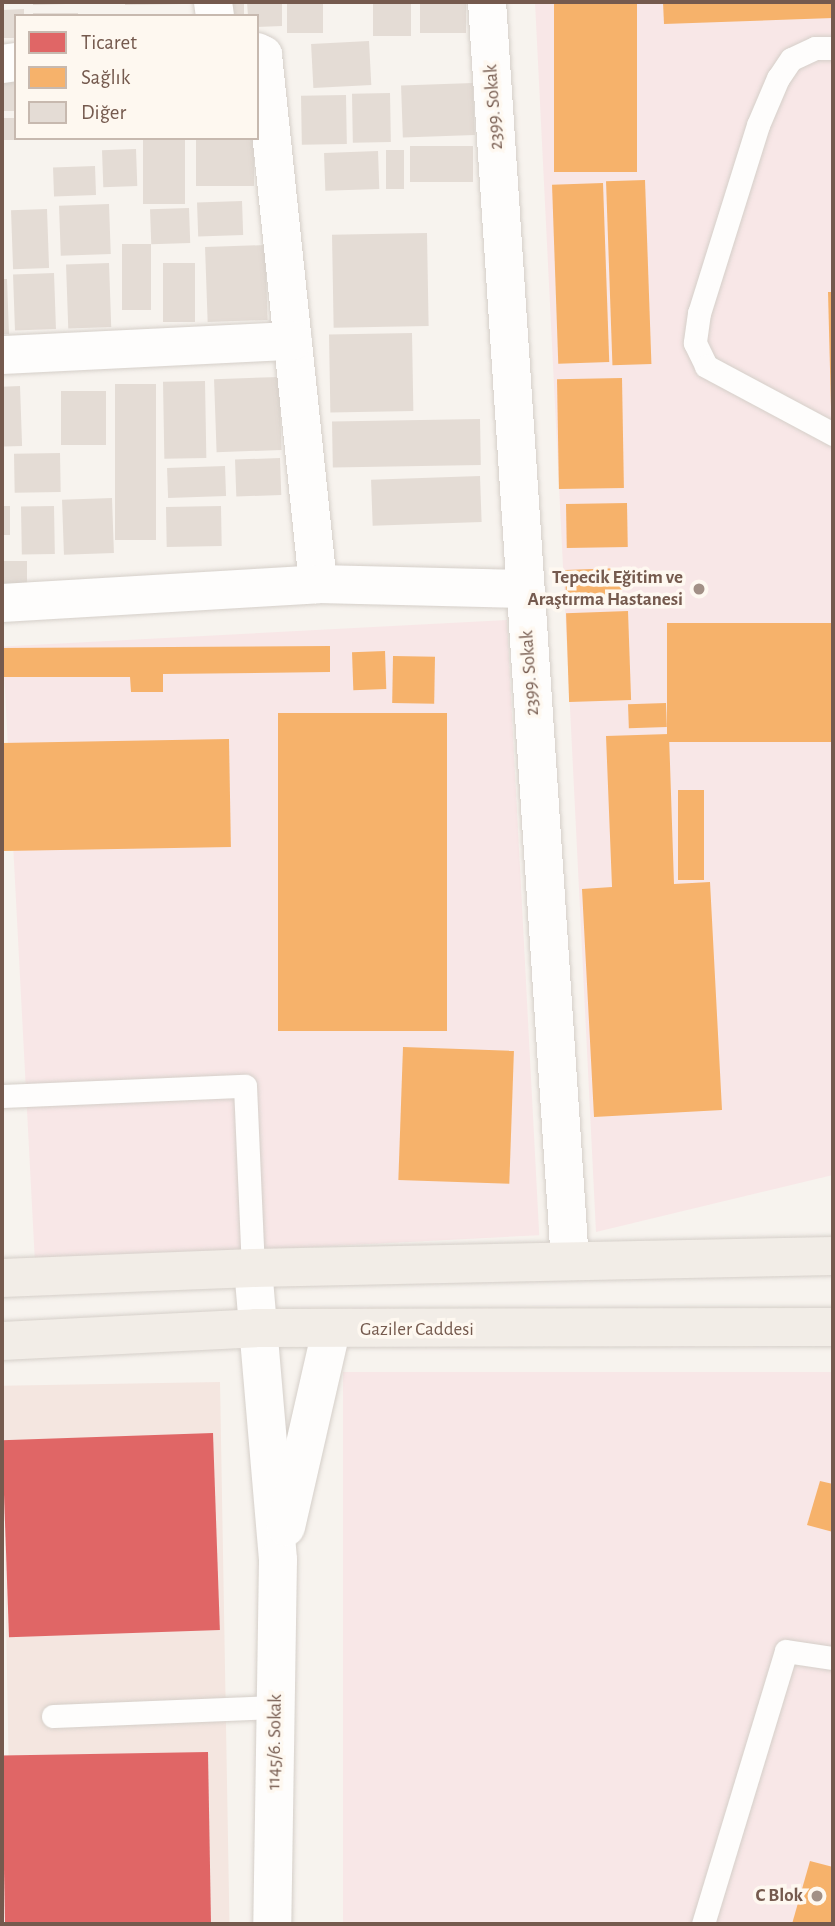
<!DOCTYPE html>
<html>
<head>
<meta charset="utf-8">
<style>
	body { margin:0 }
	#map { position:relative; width:835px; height:1926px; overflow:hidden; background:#f7f3ee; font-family:"Alegreya Sans",sans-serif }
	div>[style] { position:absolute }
	.commercial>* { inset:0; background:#f4e6e0; transform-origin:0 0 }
	.medical>* { inset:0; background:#f8e7e7; transform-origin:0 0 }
	.shops>* { inset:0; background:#e06666; transform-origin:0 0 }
	.health>* { inset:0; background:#f6b26b; transform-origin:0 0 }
	.building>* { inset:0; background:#e4dcd5; transform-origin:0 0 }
	.roads { filter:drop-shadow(0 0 2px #d5cfc9) drop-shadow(0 0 2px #d5cfc9) }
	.service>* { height:23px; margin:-11.5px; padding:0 11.5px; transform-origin:11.5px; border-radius:11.5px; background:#fefdfc }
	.minor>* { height:38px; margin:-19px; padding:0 19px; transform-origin:19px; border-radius:19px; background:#fefdfc }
	.tertiary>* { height:38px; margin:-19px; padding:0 19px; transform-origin:19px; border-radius:19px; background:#fefdfc }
	.primary>* { height:38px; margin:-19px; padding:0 19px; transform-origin:19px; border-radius:19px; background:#f2ede7 }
	.dots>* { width:19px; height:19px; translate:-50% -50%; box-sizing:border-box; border:4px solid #fef8f0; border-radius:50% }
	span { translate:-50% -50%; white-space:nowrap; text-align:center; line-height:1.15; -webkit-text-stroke:7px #fef8f0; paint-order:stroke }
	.street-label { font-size:19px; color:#755a4e }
	.poi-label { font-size:19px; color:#755a4e; font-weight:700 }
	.right { translate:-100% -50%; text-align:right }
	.frame { position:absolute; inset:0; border:4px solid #755a4e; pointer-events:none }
	.legend { position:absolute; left:14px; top:14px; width:245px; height:126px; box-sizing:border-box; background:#fef8f0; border:2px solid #c7b9af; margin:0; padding:9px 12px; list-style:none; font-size:21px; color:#755a4e }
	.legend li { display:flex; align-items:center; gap:14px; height:35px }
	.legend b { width:35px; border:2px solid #c7b9af }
</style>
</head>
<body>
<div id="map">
	<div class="commercial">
		<div style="left:220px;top:1382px;width:542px;height:218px;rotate:89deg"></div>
	</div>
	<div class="medical">
		<div style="clip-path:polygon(535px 2px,833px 2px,833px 1175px,596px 1232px)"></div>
		<div style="left:507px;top:620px;width:616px;height:505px;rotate:87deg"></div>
		<div style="left:833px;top:1372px;width:552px;height:490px;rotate:90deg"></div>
	</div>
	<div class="shops">
		<div style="left:213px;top:1433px;width:197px;height:211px;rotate:88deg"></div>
		<div style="left:208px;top:1752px;width:172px;height:206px;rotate:89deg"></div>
	</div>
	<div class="health">
		<div style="left:554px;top:2px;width:83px;height:170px"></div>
		<div style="clip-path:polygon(663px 2px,833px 2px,833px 18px,664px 24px)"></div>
		<div style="left:645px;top:180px;width:184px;height:39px;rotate:88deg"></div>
		<div style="left:603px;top:183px;width:179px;height:51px;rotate:88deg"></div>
		<div style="clip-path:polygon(828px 292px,833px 292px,833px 407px,831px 407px)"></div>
		<div style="left:622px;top:378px;width:110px;height:65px;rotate:89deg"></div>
		<div style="left:627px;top:503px;width:44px;height:61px;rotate:89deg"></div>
		<div style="left:621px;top:568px;width:35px;height:56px;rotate:88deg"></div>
		<div style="left:628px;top:611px;width:89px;height:62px;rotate:88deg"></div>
		<div style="left:833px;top:623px;width:119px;height:166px;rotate:90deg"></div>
		<div style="clip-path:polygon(330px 646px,330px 672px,163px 674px,163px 692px,131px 692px,130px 677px,2px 677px,2px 648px)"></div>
		<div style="left:385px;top:651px;width:38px;height:33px;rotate:88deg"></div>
		<div style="left:393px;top:656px;width:42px;height:47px;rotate:1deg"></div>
		<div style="left:666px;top:703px;width:24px;height:38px;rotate:88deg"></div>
		<div style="left:447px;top:713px;width:318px;height:169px;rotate:90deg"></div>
		<div style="clip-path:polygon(669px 734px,674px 884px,710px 882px,722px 1110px,594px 1117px,582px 889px,612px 887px,606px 736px)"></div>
		<div style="left:229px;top:739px;width:108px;height:227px;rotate:89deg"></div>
		<div style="left:678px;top:790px;width:26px;height:90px"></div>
		<div style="left:403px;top:1047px;width:111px;height:133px;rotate:2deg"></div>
		<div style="clip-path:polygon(820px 1481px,833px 1484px,833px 1532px,807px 1525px)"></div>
		<div style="clip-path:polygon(810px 1861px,833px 1867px,833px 1924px,792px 1924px)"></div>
	</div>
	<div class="building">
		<div style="clip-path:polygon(33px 2px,66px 2px,66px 4px,33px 5px)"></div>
		<div style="clip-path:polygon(125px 2px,183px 2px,183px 4px,125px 5px)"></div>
		<div style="left:227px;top:2px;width:17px;height:14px"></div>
		<div style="clip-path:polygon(247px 2px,282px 2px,282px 26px,257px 27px,257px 16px,248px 16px)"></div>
		<div style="left:287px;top:2px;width:36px;height:31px"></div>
		<div style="left:373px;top:2px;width:38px;height:34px"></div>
		<div style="left:420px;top:2px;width:46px;height:31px"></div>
		<div style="clip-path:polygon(24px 9px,24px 16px,16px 16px,16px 38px,2px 38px,2px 10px)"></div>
		<div style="left:33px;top:13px;width:45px;height:3px"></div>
		<div style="left:369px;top:41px;width:44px;height:58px;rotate:87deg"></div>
		<div style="left:2px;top:78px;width:14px;height:33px"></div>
		<div style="left:473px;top:83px;width:52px;height:72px;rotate:88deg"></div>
		<div style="left:390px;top:93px;width:49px;height:38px;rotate:89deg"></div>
		<div style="left:346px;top:95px;width:49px;height:45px;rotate:89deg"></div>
		<div style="left:16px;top:118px;width:22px;height:14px;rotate:90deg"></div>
		<div style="left:143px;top:138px;width:42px;height:66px"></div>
		<div style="left:196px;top:138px;width:58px;height:48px"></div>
		<div style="left:473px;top:146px;width:36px;height:63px;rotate:90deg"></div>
		<div style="left:136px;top:149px;width:37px;height:34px;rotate:88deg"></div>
		<div style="left:386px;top:150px;width:18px;height:39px"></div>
		<div style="left:378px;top:151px;width:38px;height:54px;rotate:88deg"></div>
		<div style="left:95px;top:166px;width:29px;height:42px;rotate:88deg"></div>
		<div style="left:242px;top:201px;width:34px;height:45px;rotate:88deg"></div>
		<div style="left:109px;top:204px;width:50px;height:50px;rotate:88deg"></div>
		<div style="left:189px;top:208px;width:35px;height:39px;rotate:88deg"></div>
		<div style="left:47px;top:209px;width:59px;height:36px;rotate:88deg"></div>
		<div style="left:427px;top:233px;width:93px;height:95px;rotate:89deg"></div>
		<div style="left:122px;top:244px;width:29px;height:66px"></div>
		<div style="left:265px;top:245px;width:75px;height:60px;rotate:88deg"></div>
		<div style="left:109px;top:263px;width:64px;height:43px;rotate:88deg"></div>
		<div style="left:163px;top:263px;width:32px;height:59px"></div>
		<div style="left:54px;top:273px;width:56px;height:41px;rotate:88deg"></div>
		<div style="clip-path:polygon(2px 279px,7px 279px,9px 334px,2px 334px)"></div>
		<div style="left:412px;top:333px;width:78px;height:83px;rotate:89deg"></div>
		<div style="left:279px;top:377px;width:73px;height:65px;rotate:88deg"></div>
		<div style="left:205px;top:381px;width:77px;height:42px;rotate:89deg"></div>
		<div style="left:115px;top:384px;width:41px;height:156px"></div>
		<div style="left:20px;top:386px;width:60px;height:18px;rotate:88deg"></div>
		<div style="left:61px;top:391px;width:45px;height:54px"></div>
		<div style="left:480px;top:419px;width:46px;height:148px;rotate:89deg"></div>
		<div style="left:60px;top:453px;width:39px;height:46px;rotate:89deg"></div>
		<div style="left:280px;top:458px;width:37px;height:45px;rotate:88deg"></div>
		<div style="left:225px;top:466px;width:30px;height:58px;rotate:88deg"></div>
		<div style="left:480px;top:476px;width:46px;height:109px;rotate:88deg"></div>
		<div style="left:112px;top:498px;width:55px;height:50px;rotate:88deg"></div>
		<div style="left:2px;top:506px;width:8px;height:29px"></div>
		<div style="left:54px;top:506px;width:48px;height:33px;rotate:89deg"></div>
		<div style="left:221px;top:506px;width:40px;height:55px;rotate:89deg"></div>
		<div style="left:2px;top:561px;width:25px;height:23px"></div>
	</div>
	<div class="roads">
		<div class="service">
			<div style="left:833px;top:48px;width:18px;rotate:180deg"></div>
			<div style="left:815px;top:48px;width:26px;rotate:155deg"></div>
			<div style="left:791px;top:59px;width:23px;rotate:124deg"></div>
			<div style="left:778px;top:78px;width:51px;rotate:113.1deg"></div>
			<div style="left:758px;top:125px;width:197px;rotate:107.4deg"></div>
			<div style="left:699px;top:313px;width:30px;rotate:98deg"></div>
			<div style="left:695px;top:343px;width:25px;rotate:64deg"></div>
			<div style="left:706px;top:366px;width:144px;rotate:28.2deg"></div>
			<div style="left:2px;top:1096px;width:243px;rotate:-2.4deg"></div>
			<div style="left:245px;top:1086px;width:182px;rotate:87.5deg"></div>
			<div style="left:53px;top:1716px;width:223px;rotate:-2.3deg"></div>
			<div style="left:703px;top:1924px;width:285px;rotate:-73.1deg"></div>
			<div style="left:786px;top:1651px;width:48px;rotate:8.5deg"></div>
		</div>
		<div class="minor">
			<div style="left:213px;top:2px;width:14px;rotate:82deg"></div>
			<div style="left:487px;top:2px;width:1261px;rotate:86.23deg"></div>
			<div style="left:257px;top:52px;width:7px;rotate:27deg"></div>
			<div style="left:263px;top:55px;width:532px;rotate:84.06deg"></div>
			<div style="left:2px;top:64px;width:14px;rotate:-8deg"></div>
			<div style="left:2px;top:355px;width:291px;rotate:-2.8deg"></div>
			<div style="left:2px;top:603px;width:317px;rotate:-3.4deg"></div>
			<div style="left:318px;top:584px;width:207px;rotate:1.4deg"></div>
		</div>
		<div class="tertiary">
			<div style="left:253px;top:1268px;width:293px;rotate:85.1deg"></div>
			<div style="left:278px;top:1560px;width:364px;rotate:90.9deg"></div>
			<div style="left:286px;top:1527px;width:202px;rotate:-77.1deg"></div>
		</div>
		<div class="primary">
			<div style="left:2px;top:1278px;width:251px;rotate:-2.3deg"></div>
			<div style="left:253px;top:1268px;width:580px;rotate:-1.19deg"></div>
			<div style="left:2px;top:1341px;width:254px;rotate:-2.9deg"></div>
			<div style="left:256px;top:1328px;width:577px;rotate:-0.1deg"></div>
		</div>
	</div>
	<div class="dots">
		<div style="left:699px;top:589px;background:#a29086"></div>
		<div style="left:817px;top:1896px;background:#a29086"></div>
	</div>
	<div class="street-label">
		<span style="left:494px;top:107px;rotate:-94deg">2399. Sokak</span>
		<span style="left:530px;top:673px;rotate:-94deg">2399. Sokak</span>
		<span style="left:417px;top:1330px">Gaziler Caddesi</span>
		<span style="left:275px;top:1742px;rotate:-89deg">1145/6. Sokak</span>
	</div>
	<div class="poi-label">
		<span class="right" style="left:683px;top:589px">Tepecik Eğitim ve<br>Araştırma Hastanesi</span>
		<span class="right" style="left:803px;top:1896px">C Blok</span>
	</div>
	<div class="frame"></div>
	<ul class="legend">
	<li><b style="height:19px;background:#e06666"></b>Ticaret</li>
	<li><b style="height:19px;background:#f6b26b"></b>Sağlık</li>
	<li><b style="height:19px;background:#e4dcd5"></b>Diğer</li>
	</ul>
</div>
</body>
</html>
